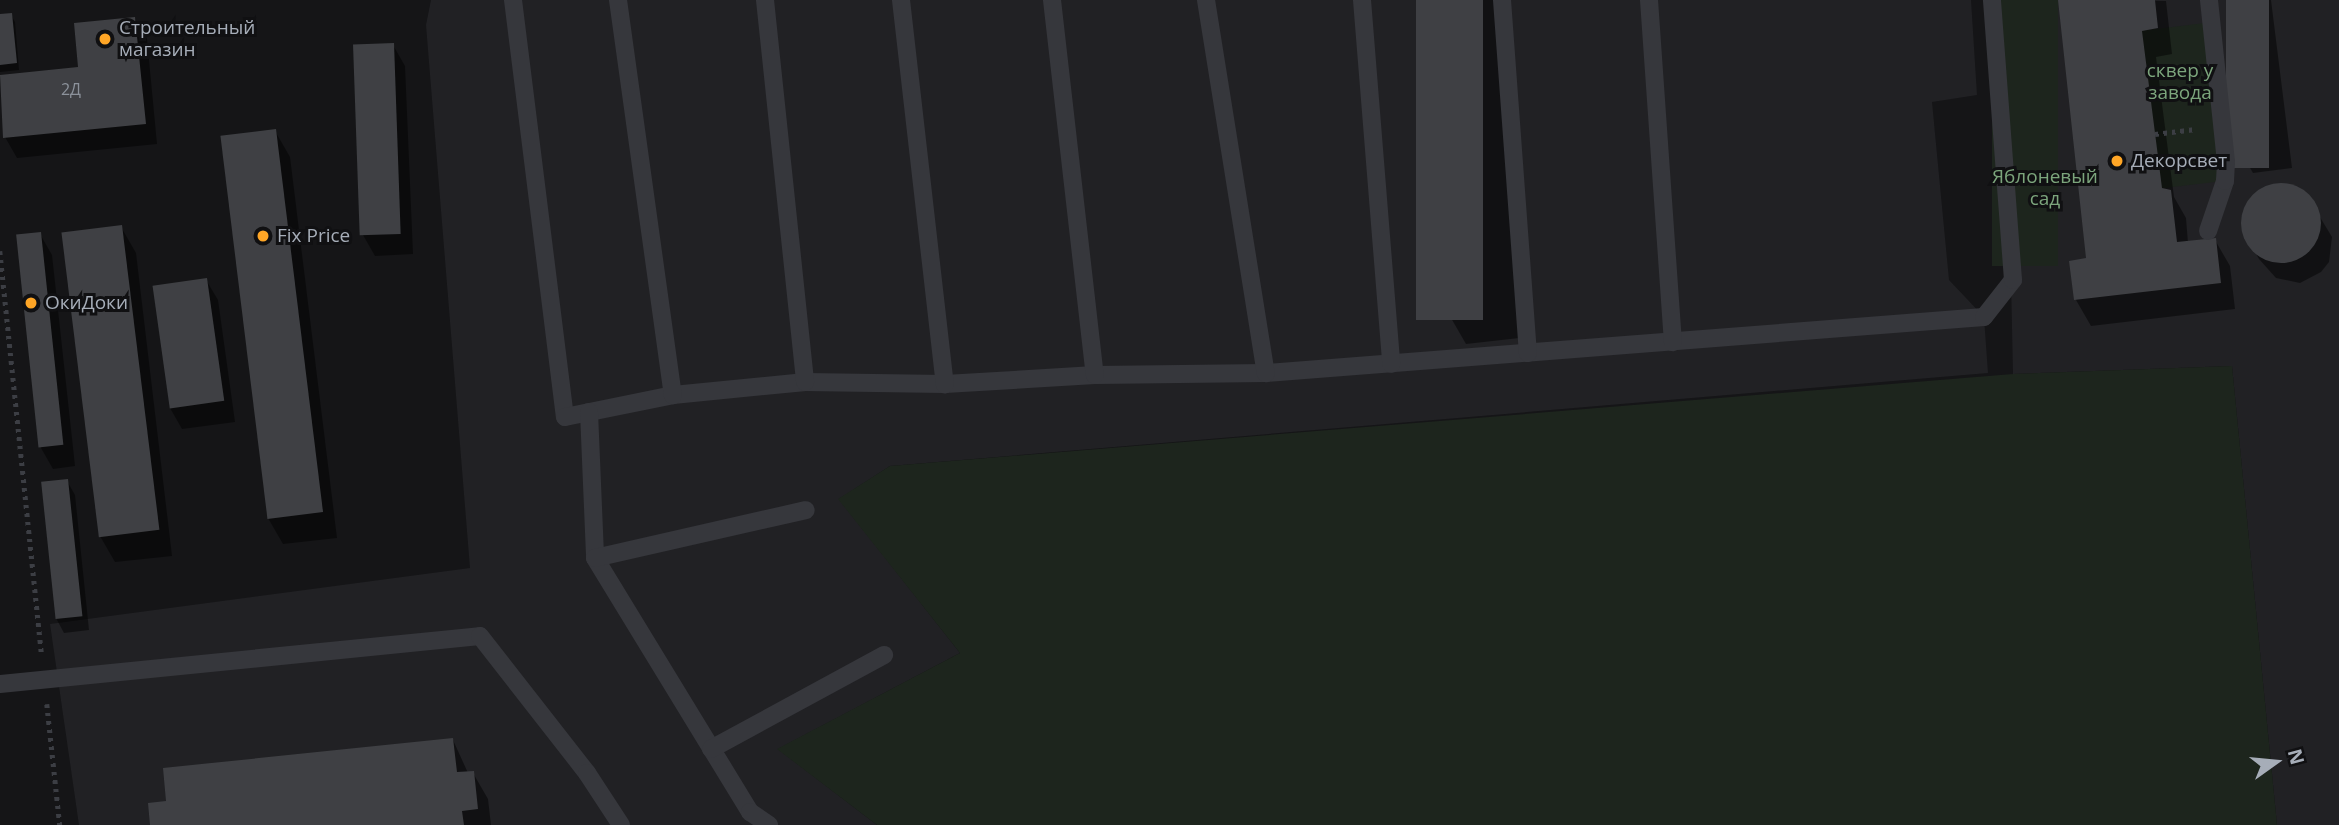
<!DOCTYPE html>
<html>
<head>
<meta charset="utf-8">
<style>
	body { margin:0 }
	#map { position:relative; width:2339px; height:825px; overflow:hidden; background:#151517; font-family:"Open Sans",sans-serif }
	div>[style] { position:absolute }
	.built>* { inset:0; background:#212124 }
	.green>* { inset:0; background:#1d251d; transform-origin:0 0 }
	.shadow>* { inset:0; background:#0007 }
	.building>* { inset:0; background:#3f4044; transform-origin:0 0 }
	.round { border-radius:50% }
	.path>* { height:4.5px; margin-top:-2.25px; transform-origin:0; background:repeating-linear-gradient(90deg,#3c3e44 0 3.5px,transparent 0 8.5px) }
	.service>* { height:18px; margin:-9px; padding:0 9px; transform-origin:9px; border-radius:9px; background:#36373c }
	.dots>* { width:19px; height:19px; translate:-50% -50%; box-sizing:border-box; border:4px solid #101012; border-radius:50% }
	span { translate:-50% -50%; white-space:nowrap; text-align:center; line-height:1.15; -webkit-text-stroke:6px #101012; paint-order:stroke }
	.number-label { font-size:16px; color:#8c929b }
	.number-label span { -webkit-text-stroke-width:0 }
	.poi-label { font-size:19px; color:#a6adb8 }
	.left { translate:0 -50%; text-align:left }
	.park-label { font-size:19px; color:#7ca57c }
	.north { position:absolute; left:2241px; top:727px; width:70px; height:70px; -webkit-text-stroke:5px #101012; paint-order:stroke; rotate:75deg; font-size:19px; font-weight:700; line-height:28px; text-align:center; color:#a6adb8 }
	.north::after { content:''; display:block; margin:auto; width:24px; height:32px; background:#a6adb8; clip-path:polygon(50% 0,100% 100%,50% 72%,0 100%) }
</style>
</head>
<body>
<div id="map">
	<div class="built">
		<div style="clip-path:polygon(431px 0,1971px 0,1977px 95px,1932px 102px,1949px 280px,1984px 317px,1988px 373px,890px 466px,839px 499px,960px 653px,778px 749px,877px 825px,79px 825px,50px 624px,470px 568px,426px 25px)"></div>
		<div style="clip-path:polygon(2005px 0,2339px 0,2339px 825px,2277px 825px,2232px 366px,2013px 374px)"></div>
	</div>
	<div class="green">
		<div style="left:1992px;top:0;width:66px;height:266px"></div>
		<div style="left:2205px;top:23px;width:159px;height:64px;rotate:83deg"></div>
		<div style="clip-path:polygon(2232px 366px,2277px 825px,877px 825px,777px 749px,960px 653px,838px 499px,890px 466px,2013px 374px)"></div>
	</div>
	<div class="shadow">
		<div style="clip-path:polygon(1418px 0,1494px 0,1529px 337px,1466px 344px,1451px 318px)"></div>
		<div style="clip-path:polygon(2060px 0,2166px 1px,2172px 54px,2156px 57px,2174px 197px,2186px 218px,2188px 243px,2215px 240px,2230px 266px,2235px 309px,2091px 326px,2076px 300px,2088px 259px)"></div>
		<div style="clip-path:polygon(2228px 0,2271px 0,2292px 168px,2253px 173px,2249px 166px)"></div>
		<div style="clip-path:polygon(11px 15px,15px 22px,19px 70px,0 72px,0 16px)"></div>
		<div style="clip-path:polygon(135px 19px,147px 39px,157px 144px,17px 158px,5px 137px,0 77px,80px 69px)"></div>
		<div style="clip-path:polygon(393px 45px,405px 66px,413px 254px,375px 256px,363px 235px)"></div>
		<div style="clip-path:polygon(275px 131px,290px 157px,337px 538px,283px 544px,268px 518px)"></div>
		<div style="clip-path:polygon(2283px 185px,2306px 194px,2332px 237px,2329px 262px,2321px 272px,2300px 283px,2276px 278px,2259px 259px,2247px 238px,2245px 213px,2259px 192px)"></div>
		<div style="clip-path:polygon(121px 227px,136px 253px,172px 556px,115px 562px,100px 536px)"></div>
		<div style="clip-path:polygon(40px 234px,52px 255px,75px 466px,53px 469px,41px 448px)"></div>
		<div style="clip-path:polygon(206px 280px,218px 300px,235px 422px,182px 429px,170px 408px)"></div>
		<div style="clip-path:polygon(67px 481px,75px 495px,89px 630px,64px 633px,56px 618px)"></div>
		<div style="clip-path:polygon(453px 740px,468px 773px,473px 773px,488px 799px,491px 825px,152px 825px)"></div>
	</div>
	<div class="building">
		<div style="left:1416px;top:0;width:67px;height:320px"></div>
		<div style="clip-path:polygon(2058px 0,2155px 0,2158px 28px,2142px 31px,2162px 188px,2171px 190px,2177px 242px,2216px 238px,2221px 283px,2074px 300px,2069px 261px,2086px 258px)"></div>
		<div style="left:2226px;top:0;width:43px;height:168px"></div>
		<div style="clip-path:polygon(12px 13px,17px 63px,0 65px,0 14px)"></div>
		<div style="clip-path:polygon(135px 17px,146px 124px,3px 138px,0 75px,78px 67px,74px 23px)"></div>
		<div style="left:394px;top:43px;width:191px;height:41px;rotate:88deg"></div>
		<div style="left:276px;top:129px;width:386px;height:56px;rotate:83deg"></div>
		<div class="round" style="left:2241px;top:183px;width:80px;height:80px"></div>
		<div style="left:122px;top:225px;width:307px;height:61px;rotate:83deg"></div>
		<div style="left:41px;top:232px;width:214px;height:25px;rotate:84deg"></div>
		<div style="left:207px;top:278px;width:124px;height:55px;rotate:82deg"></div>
		<div style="left:68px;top:479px;width:138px;height:27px;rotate:84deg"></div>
		<div style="clip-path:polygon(453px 738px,457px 772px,474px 771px,478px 809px,462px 811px,464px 825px,150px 825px,148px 803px,166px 801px,163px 768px)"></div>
	</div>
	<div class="path">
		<div style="left:2155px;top:134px;width:41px;rotate:-7deg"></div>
		<div style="left:0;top:251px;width:405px;rotate:84.1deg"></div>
		<div style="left:47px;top:704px;width:122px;rotate:83.9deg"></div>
	</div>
	<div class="service">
		<div style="left:513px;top:0;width:420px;rotate:82.9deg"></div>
		<div style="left:565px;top:417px;width:110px;rotate:-11.5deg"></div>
		<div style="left:673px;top:395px;width:133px;rotate:-5.6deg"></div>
		<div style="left:805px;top:382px;width:140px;rotate:0.8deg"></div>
		<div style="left:945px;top:384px;width:150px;rotate:-3.4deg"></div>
		<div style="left:1095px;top:375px;width:171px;rotate:-0.7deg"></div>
		<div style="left:1266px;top:373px;width:720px;rotate:-4.46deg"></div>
		<div style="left:1984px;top:317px;width:47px;rotate:-51.9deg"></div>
		<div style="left:2013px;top:280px;width:281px;rotate:-94.3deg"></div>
		<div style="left:618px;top:0;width:399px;rotate:82.1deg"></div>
		<div style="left:765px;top:0;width:384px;rotate:84deg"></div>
		<div style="left:901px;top:0;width:387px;rotate:83.5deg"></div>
		<div style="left:1052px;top:0;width:377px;rotate:83.5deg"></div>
		<div style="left:1206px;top:0;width:378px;rotate:80.9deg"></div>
		<div style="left:1362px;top:0;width:365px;rotate:85.4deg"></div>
		<div style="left:1502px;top:0;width:354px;rotate:85.8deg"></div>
		<div style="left:1649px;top:0;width:343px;rotate:86deg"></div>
		<div style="left:2208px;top:231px;width:53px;rotate:-71.2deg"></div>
		<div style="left:2225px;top:181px;width:19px;rotate:-87deg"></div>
		<div style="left:2226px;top:162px;width:163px;rotate:-96deg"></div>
		<div style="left:589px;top:412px;width:146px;rotate:87.6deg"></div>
		<div style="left:595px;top:558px;width:298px;rotate:58.6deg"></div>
		<div style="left:750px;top:812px;width:23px;rotate:34deg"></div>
		<div style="left:595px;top:558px;width:216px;rotate:-12.8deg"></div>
		<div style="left:0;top:684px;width:482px;rotate:-5.7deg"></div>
		<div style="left:480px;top:636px;width:174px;rotate:52deg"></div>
		<div style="left:587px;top:773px;width:62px;rotate:56.8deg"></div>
		<div style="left:711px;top:749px;width:197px;rotate:-28.5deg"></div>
	</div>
	<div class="dots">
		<div style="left:105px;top:39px;background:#ffa626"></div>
		<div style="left:2117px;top:161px;background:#ffa626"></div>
		<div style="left:263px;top:236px;background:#ffa626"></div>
		<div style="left:31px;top:303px;background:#ffa626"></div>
	</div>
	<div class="number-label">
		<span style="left:71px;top:89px">2Д</span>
	</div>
	<div class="poi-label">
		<span class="left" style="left:119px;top:39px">Строительный<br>магазин</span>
		<span class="left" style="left:2131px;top:161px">Декорсвет</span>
		<span class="left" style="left:277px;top:236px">Fix Price</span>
		<span class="left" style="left:45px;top:303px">ОкиДоки</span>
	</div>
	<div class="park-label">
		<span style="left:2180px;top:82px">сквер у<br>завода</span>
		<span style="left:2045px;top:188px">Яблоневый<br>сад</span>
	</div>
	<div class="north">N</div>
</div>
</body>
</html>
